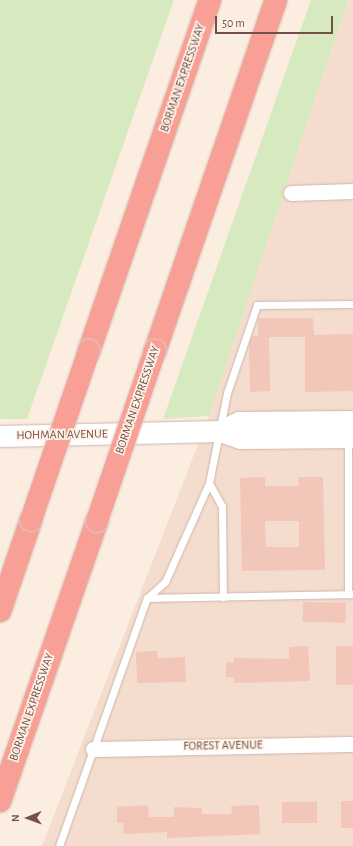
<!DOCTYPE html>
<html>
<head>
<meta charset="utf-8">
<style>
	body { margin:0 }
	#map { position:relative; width:353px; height:846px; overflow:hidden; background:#fcede1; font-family:"Alegreya Sans",sans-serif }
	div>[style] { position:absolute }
	.residential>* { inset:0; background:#f4ddcf }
	.green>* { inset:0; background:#d7eabf }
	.building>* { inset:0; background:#f2c6b8; transform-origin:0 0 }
	.roads { filter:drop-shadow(0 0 1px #cfb5ab) drop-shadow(0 0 1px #cfb5ab) }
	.lane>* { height:7px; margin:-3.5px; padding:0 3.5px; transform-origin:3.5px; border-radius:3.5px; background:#fff }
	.street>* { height:15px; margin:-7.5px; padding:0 7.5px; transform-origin:7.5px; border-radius:7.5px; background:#fff }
	.secondary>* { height:21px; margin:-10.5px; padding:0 10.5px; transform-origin:10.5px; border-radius:10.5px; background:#fff }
	.highway>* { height:22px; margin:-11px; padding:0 11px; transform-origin:11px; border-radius:11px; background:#f8a096 }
	.bridges { filter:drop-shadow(0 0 1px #d8cecc) drop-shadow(0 0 1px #d8cecc) }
	.highway-bridge>* { height:22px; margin:-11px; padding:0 11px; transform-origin:11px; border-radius:11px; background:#f8a096 }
	span { translate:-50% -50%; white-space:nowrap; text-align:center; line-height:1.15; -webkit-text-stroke:3.5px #fff2e7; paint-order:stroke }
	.street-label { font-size:12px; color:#735048 }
	.north { position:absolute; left:8px; top:798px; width:40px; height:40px; -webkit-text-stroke:3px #fff2e7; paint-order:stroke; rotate:269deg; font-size:11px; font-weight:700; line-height:16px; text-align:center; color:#735048 }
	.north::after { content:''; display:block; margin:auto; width:14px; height:18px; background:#735048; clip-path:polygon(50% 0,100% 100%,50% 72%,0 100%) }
	.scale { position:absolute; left:215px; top:16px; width:118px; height:18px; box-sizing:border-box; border:2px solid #735048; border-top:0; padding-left:5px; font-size:12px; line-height:14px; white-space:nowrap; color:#735048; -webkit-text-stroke:3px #fff2e7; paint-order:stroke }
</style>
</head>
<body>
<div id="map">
	<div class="residential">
		<div style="clip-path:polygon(348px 0,353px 0,353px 846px,42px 846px,209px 416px)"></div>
	</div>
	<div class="green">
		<div style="clip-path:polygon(0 0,174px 0,27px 419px,0 419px)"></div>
		<div style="clip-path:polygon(311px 0,348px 0,209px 416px,163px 419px)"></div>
	</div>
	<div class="building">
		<div style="clip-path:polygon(258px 318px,313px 318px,314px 335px,353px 334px,353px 391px,305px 392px,305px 337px,269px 337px,270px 391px,250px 392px,249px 343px,252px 336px,258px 336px)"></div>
		<div style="clip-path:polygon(evenodd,265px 477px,265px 486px,299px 486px,298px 477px,323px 477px,325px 570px,242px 571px,240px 478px,265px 477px,265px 521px,299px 521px,299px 547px,266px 547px,265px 521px)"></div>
		<div style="left:303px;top:602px;width:43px;height:20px;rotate:1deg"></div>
		<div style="clip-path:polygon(308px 646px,310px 681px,234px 683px,234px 677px,226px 677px,226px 662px,234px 663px,234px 658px,289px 659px,289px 647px)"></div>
		<div style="left:353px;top:646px;width:39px;height:17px;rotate:90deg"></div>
		<div style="clip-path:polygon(157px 651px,158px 658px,185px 657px,186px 682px,137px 683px,136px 652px)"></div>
		<div style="left:341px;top:801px;width:12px;height:27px"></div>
		<div style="left:317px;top:802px;width:21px;height:35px;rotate:90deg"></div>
		<div style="clip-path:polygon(148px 805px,149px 817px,174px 817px,174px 807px,202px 808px,202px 814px,232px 814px,231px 806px,259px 805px,260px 834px,167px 838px,167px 832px,124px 834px,123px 823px,117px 823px,117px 807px)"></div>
	</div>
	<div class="roads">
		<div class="lane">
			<div style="left:348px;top:439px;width:155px;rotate:90deg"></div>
			<div style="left:209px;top:483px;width:26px;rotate:61deg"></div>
			<div style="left:222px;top:506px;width:91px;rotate:89.4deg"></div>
			<div style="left:147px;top:598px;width:206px;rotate:-1.1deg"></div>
			<div style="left:59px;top:846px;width:263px;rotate:-70.5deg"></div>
			<div style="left:147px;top:598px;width:24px;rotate:-42deg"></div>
			<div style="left:165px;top:582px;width:108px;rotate:-66deg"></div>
			<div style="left:209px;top:483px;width:92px;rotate:-78.7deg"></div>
			<div style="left:227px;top:393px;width:93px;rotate:-71.2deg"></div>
			<div style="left:257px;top:305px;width:96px;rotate:-0.6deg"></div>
		</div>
		<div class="street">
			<div style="left:291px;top:193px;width:62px;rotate:-1.8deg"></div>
			<div style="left:93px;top:749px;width:260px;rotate:-1.1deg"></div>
		</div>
		<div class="secondary">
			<div style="left:220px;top:431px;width:21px;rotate:-25deg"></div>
			<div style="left:239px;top:422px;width:114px;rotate:-0.5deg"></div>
			<div style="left:0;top:436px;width:220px;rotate:-1.3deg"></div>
			<div style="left:220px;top:431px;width:21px;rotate:19deg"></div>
			<div style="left:240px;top:438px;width:113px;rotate:-0.5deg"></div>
		</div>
		<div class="highway">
			<div style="left:89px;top:351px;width:371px;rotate:-71deg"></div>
			<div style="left:155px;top:351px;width:371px;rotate:-71deg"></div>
			<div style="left:0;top:611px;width:96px;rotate:-71.2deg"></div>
			<div style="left:0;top:801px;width:296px;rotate:-70.9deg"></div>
		</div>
	</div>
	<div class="bridges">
		<div class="highway-bridge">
			<div style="left:31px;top:520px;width:179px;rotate:-71.1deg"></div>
			<div style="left:97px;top:521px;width:180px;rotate:-71.2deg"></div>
		</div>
	</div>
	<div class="street-label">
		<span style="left:183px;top:78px;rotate:-71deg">BORMAN EXPRESSWAY</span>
		<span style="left:138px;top:400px;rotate:-71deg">BORMAN EXPRESSWAY</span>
		<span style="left:62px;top:435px;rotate:-1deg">HOHMAN AVENUE</span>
		<span style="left:32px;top:707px;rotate:-71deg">BORMAN EXPRESSWAY</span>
		<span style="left:223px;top:746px;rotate:-1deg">FOREST AVENUE</span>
	</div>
	<div class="north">N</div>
	<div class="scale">50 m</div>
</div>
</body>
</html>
